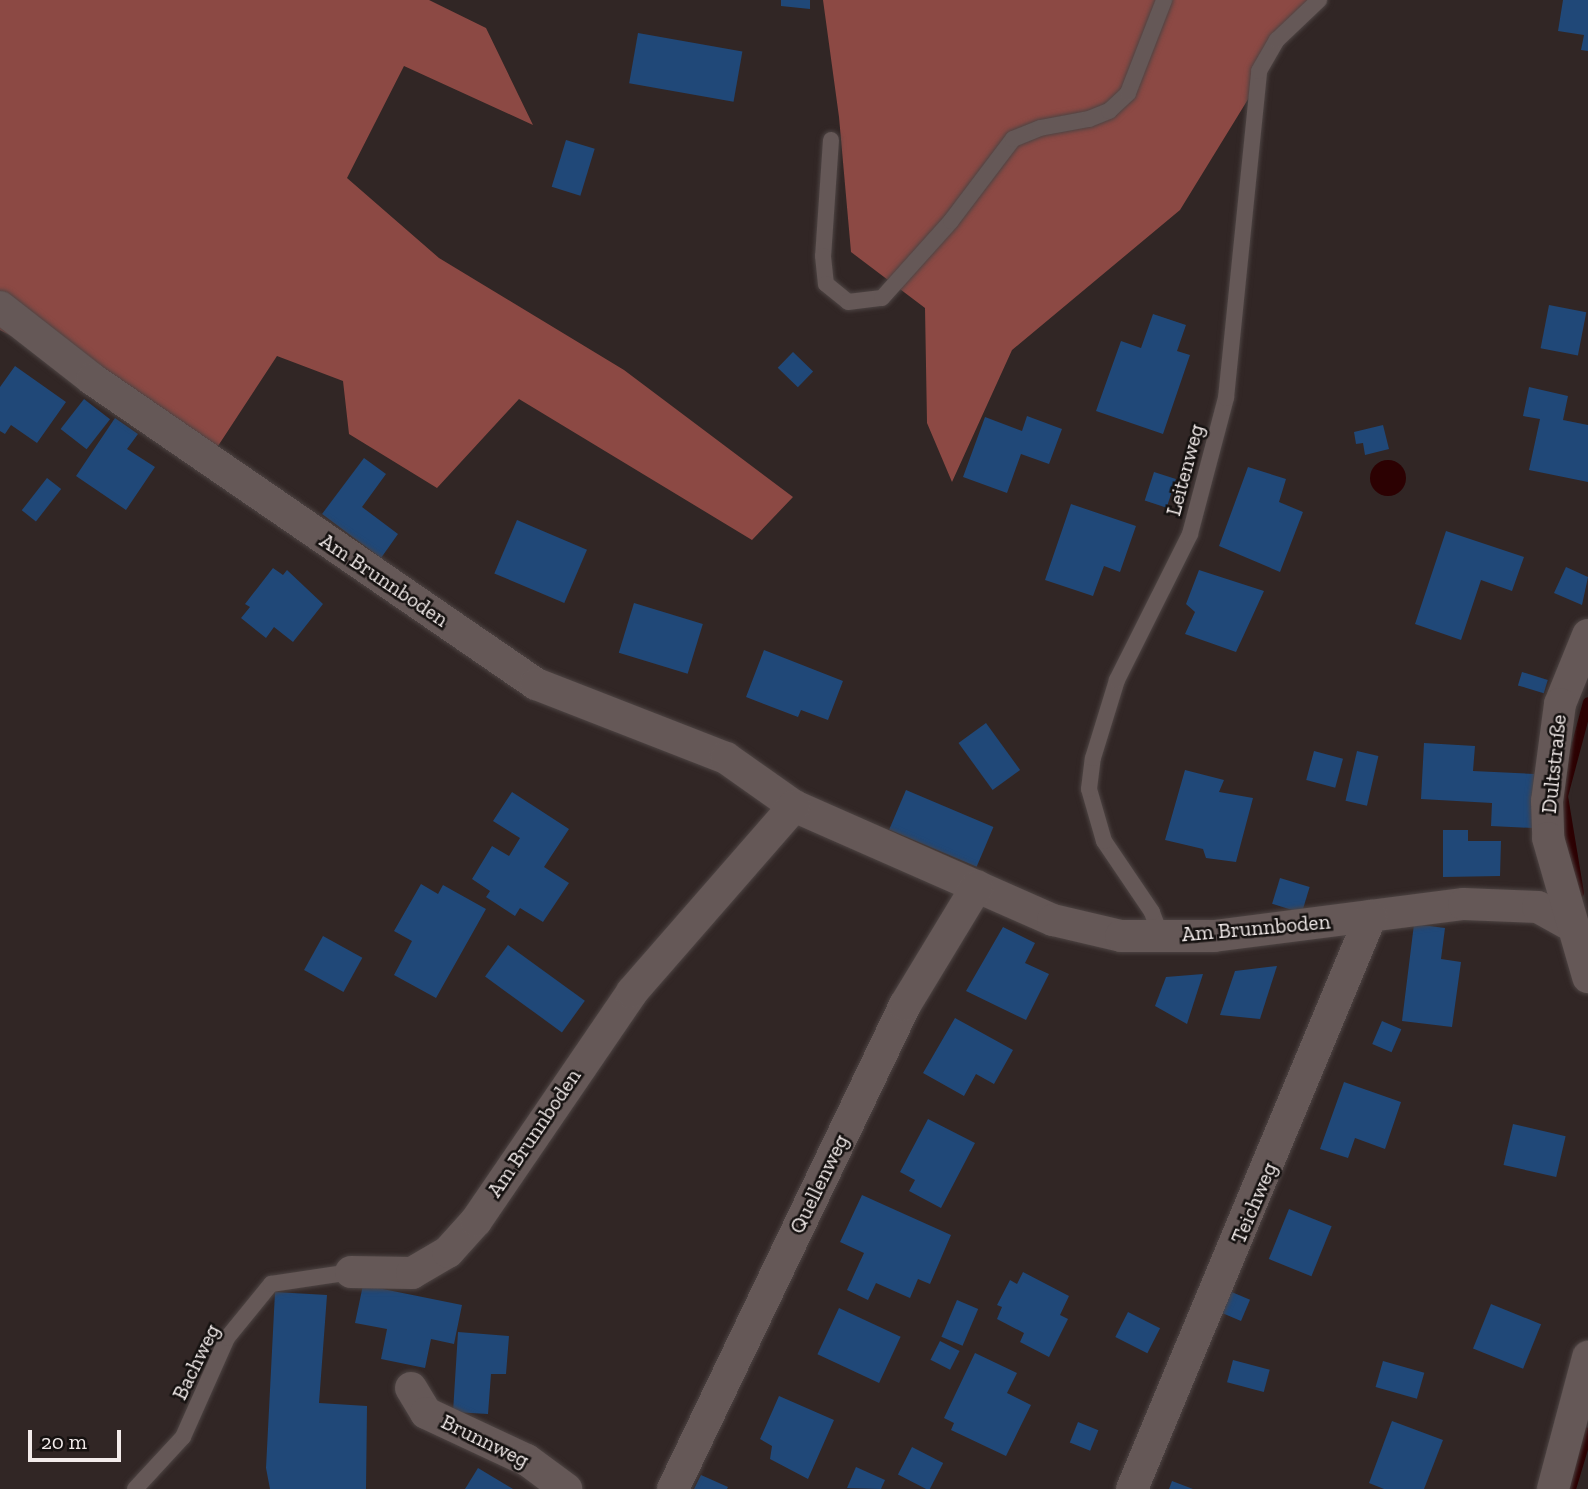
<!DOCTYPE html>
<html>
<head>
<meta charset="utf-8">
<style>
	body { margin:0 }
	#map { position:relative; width:1588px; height:1489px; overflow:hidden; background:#312625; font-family:"Zilla Slab",serif }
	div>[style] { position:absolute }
	.forest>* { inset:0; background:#8c4944 }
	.water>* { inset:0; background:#2c0102 }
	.round { border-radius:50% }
	.stream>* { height:10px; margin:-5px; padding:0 5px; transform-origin:5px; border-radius:5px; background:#2c0102 }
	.building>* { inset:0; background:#204878; transform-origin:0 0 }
	.roads { filter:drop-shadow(0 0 2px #4d4443) drop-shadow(0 0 2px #4d4443) }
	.service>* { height:16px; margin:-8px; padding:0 8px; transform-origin:8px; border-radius:8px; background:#655857 }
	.minor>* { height:32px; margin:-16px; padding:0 16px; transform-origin:16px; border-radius:16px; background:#655857 }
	span { translate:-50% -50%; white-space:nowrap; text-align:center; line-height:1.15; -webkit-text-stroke:5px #151110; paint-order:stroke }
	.street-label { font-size:21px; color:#f3eceb }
	.scale { position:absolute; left:28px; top:1430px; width:93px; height:32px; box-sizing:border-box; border:4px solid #f3eceb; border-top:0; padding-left:9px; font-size:21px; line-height:24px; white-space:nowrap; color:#f3eceb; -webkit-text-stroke:5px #151110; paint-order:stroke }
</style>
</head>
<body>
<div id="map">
	<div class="forest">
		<div style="clip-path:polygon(0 0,429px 0,486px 28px,533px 125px,404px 66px,347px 178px,439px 258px,624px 370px,793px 497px,752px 540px,519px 399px,437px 488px,349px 434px,343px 381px,277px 356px,218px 446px,0 330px)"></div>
		<div style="clip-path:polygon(823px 0,1309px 0,1180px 210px,1012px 350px,952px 482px,927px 423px,925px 308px,851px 252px,839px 117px)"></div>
	</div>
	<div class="water">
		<div class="round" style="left:1370px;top:460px;width:36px;height:36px"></div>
	</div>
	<div class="stream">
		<div style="left:1579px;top:893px;width:98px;rotate:-99.4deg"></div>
		<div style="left:1563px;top:796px;width:97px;rotate:-75.1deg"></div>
		<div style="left:1571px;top:1489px;width:59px;rotate:-73.4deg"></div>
	</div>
	<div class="building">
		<div style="clip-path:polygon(781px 0,810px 0,810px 9px,781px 6px)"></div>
		<div style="clip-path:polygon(1563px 0,1588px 0,1588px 51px,1581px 50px,1584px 35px,1558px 31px)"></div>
		<div style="left:638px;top:33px;width:106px;height:51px;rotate:10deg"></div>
		<div style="left:566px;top:140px;width:30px;height:49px;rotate:17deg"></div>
		<div style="left:1549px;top:305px;width:38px;height:44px;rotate:11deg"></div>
		<div style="clip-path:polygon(1153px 314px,1186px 325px,1177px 351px,1190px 355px,1163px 434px,1096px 411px,1121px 341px,1141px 348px)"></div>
		<div style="left:793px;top:352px;width:28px;height:22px;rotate:44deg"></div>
		<div style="clip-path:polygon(15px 366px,66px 402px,37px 443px,11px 425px,5px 434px,0 431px,0 387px)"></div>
		<div style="clip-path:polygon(1529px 387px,1568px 396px,1563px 420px,1588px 425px,1588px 482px,1529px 470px,1540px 419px,1523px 416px)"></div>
		<div style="left:84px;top:399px;width:33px;height:38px;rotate:38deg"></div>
		<div style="clip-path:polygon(1027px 416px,1062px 429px,1049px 464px,1021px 454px,1007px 493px,963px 477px,985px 417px,1022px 431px)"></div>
		<div style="clip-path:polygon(115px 418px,138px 434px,127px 449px,155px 467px,126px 510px,76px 476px)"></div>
		<div style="clip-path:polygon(1383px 425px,1389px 449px,1365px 455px,1363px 443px,1356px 444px,1354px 432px)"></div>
		<div style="clip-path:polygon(364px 458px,386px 474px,362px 507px,398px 534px,381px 558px,322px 514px)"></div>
		<div style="clip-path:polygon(1248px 467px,1286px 479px,1279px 502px,1303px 512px,1280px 572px,1219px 546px)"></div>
		<div style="left:1154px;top:472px;width:23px;height:30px;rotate:18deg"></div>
		<div style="left:47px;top:478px;width:18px;height:41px;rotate:38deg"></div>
		<div style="clip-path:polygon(1071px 504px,1136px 526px,1120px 572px,1104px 566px,1093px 596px,1045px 580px)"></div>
		<div style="left:517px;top:520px;width:76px;height:58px;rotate:23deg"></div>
		<div style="clip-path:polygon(1446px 531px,1524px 557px,1512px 591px,1481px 580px,1461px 640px,1415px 624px)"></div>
		<div style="clip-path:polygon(1566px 567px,1588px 577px,1582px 605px,1554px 593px)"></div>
		<div style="clip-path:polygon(273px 568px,283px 575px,287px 570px,323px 604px,293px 642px,274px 627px,266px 638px,241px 618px,250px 607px,245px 604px)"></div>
		<div style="clip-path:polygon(1199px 570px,1264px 591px,1236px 652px,1185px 634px,1195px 612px,1186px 604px)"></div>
		<div style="left:634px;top:603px;width:72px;height:52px;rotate:17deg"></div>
		<div style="clip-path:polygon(764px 650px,843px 681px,828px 720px,801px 710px,798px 717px,746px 697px)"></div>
		<div style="left:1522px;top:672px;width:27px;height:14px;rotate:17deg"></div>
		<div style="left:986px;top:723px;width:58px;height:34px;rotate:54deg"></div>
		<div style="clip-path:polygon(1424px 743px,1475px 746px,1473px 771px,1534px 774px,1532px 828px,1491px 826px,1492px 803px,1421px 799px)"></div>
		<div style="left:1314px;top:751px;width:30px;height:30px;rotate:15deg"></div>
		<div style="left:1357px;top:751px;width:22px;height:51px;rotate:13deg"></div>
		<div style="clip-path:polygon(1185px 770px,1224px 780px,1219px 792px,1253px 798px,1236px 862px,1206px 858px,1203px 849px,1165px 840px)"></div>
		<div style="left:906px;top:790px;width:95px;height:43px;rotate:23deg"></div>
		<div style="clip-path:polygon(512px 792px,569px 829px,544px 867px,569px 883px,543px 922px,520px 908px,515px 916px,486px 897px,490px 891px,472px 879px,492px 846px,509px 856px,520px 838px,493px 821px)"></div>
		<div style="clip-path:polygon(1443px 830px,1468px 830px,1468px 841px,1501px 841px,1500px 876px,1443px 877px)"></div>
		<div style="left:1280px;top:878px;width:31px;height:27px;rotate:17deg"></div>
		<div style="clip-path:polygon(421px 884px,438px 894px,443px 885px,486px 909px,436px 998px,394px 975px,412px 941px,394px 931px)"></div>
		<div style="clip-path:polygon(1414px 924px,1445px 928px,1441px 959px,1461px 962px,1452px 1027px,1402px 1021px)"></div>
		<div style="clip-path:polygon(1003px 927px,1035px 943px,1025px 963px,1049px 974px,1026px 1020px,966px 991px)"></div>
		<div style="left:323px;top:936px;width:45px;height:39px;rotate:29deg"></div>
		<div style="left:508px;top:945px;width:95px;height:39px;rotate:36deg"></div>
		<div style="clip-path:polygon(1277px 966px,1260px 1019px,1220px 1015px,1235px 971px)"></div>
		<div style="clip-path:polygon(1203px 974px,1187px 1024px,1155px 1006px,1166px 977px)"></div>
		<div style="clip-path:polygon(955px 1018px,1013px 1050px,994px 1084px,976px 1074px,964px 1096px,923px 1073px)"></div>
		<div style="left:1382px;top:1021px;width:21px;height:25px;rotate:23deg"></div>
		<div style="clip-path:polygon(1344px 1082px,1401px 1102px,1385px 1149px,1355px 1138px,1348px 1158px,1320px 1149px)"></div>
		<div style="clip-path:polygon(928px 1119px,975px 1143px,941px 1208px,909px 1191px,915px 1180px,900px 1172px)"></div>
		<div style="left:1513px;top:1124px;width:54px;height:42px;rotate:13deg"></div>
		<div style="clip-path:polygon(862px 1195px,951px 1235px,930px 1284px,918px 1279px,910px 1298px,876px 1283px,868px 1300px,847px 1290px,864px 1253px,840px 1242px)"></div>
		<div style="left:1289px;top:1209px;width:46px;height:54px;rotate:22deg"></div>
		<div style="clip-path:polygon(1023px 1272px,1069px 1296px,1060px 1315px,1068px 1319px,1049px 1357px,1020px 1342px,1024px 1333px,997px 1319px,1002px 1307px,997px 1305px,1010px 1280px,1017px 1284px)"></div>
		<div style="clip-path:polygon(363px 1285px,462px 1305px,454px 1344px,431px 1339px,425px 1368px,381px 1359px,387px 1329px,355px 1323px)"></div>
		<div style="left:1227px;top:1290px;width:25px;height:23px;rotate:23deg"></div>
		<div style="clip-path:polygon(275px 1292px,327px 1295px,319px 1403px,367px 1406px,366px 1489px,270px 1489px,266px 1468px)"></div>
		<div style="left:957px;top:1300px;width:23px;height:40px;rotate:23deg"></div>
		<div style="left:1491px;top:1304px;width:54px;height:48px;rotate:22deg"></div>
		<div style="left:839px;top:1308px;width:68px;height:51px;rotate:25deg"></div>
		<div style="left:1128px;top:1312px;width:36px;height:28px;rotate:27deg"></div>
		<div style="clip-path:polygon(458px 1332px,509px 1336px,506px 1374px,491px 1374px,488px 1414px,453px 1412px)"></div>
		<div style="left:940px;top:1341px;width:22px;height:21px;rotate:27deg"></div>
		<div style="clip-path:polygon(975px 1353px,1017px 1373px,1007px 1393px,1031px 1405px,1006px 1456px,951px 1430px,954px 1423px,944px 1418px)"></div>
		<div style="left:1233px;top:1360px;width:38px;height:23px;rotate:15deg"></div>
		<div style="left:1383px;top:1361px;width:43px;height:27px;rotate:16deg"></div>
		<div style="clip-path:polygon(779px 1396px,834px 1420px,808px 1479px,770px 1459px,772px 1446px,760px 1439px)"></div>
		<div style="clip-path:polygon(1392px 1421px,1443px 1440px,1424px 1489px,1384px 1489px,1369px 1483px)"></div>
		<div style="left:1078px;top:1422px;width:22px;height:22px;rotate:22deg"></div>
		<div style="left:912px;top:1447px;width:35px;height:31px;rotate:27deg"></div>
		<div style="clip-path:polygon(856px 1467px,885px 1480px,881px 1489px,847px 1488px)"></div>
		<div style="clip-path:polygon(478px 1468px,513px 1489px,465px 1489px)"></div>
		<div style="clip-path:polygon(701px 1475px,728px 1487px,727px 1489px,694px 1489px)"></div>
		<div style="clip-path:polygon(1172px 1481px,1193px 1489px,1169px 1489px)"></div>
	</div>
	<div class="roads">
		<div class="service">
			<div style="left:831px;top:140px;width:116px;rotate:93.9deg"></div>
			<div style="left:823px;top:256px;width:28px;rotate:84deg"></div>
			<div style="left:826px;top:284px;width:28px;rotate:39deg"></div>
			<div style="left:848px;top:302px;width:34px;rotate:-7deg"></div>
			<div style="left:882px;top:298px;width:103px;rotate:-48.1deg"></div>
			<div style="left:951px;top:221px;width:103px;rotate:-52.9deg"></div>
			<div style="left:1013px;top:139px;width:29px;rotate:-22deg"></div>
			<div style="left:1040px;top:128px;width:50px;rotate:-10.4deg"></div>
			<div style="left:1089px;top:119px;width:22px;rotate:-22deg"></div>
			<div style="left:1109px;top:111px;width:26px;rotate:-43deg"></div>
			<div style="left:1128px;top:93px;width:100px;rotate:-68.8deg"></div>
			<div style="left:1161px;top:936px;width:26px;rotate:-111deg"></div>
			<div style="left:1152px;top:912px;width:86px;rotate:-124.1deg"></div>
			<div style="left:1104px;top:841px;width:54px;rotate:-106.1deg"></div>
			<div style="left:1089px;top:789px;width:31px;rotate:-83deg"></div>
			<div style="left:1093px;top:758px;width:82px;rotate:-72.9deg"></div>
			<div style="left:1117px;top:680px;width:163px;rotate:-63.4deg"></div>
			<div style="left:1190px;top:534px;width:141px;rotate:-75.2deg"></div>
			<div style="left:1226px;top:398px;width:329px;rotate:-84.2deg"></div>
			<div style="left:1259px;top:71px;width:36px;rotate:-60deg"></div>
			<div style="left:1277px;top:40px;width:58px;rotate:-43.6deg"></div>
			<div style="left:135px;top:1489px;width:71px;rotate:-47.3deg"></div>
			<div style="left:183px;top:1437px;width:108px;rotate:-66deg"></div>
			<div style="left:227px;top:1338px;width:70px;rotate:-50.8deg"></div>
			<div style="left:271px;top:1284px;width:81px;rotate:-8.5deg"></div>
		</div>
		<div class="minor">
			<div style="left:0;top:307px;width:117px;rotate:38deg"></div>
			<div style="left:92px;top:379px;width:539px;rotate:34.49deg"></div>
			<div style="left:536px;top:684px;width:204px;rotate:21.3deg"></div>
			<div style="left:726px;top:758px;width:83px;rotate:35.2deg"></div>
			<div style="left:794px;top:806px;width:283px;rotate:23.8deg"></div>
			<div style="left:1053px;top:920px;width:70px;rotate:13.2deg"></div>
			<div style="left:1121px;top:936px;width:93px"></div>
			<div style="left:1214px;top:936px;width:252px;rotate:-7.3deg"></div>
			<div style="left:1464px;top:904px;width:74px;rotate:2.3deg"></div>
			<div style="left:1538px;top:907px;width:37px;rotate:29deg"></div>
			<div style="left:1588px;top:635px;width:74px;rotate:112.1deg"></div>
			<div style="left:1560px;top:704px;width:98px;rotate:97.6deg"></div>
			<div style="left:1547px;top:801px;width:37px;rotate:88deg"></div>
			<div style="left:1548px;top:838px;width:145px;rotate:73.9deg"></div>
			<div style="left:351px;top:1272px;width:61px;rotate:0.9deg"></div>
			<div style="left:412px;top:1273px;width:42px;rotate:-30.3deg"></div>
			<div style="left:448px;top:1252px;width:42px;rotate:-47.9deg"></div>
			<div style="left:476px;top:1221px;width:277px;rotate:-55.7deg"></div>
			<div style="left:632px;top:992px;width:247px;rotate:-48.9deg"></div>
			<div style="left:411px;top:1388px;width:29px;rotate:59deg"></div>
			<div style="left:426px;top:1413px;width:111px;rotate:25deg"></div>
			<div style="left:527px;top:1460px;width:49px;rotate:36.6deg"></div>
			<div style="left:673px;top:1489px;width:537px;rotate:-64.39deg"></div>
			<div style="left:905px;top:1005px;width:139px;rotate:-58.8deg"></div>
			<div style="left:1132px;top:1489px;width:621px;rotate:-67.36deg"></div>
			<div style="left:1553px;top:1489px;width:137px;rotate:-75.1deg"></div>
		</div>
	</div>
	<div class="street-label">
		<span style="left:1185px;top:470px;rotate:-75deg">Leitenweg</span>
		<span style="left:384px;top:580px;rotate:34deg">Am Brunnboden</span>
		<span style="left:1554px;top:764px;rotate:-84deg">Dultstraße</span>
		<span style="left:1256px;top:928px;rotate:-5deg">Am Brunnboden</span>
		<span style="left:534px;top:1133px;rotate:-56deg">Am Brunnboden</span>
		<span style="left:819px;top:1184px;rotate:-64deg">Quellenweg</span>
		<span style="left:1254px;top:1203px;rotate:-67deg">Teichweg</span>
		<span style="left:196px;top:1362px;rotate:-64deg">Bachweg</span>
		<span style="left:485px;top:1441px;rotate:26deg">Brunnweg</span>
	</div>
	<div class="scale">20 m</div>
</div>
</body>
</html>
